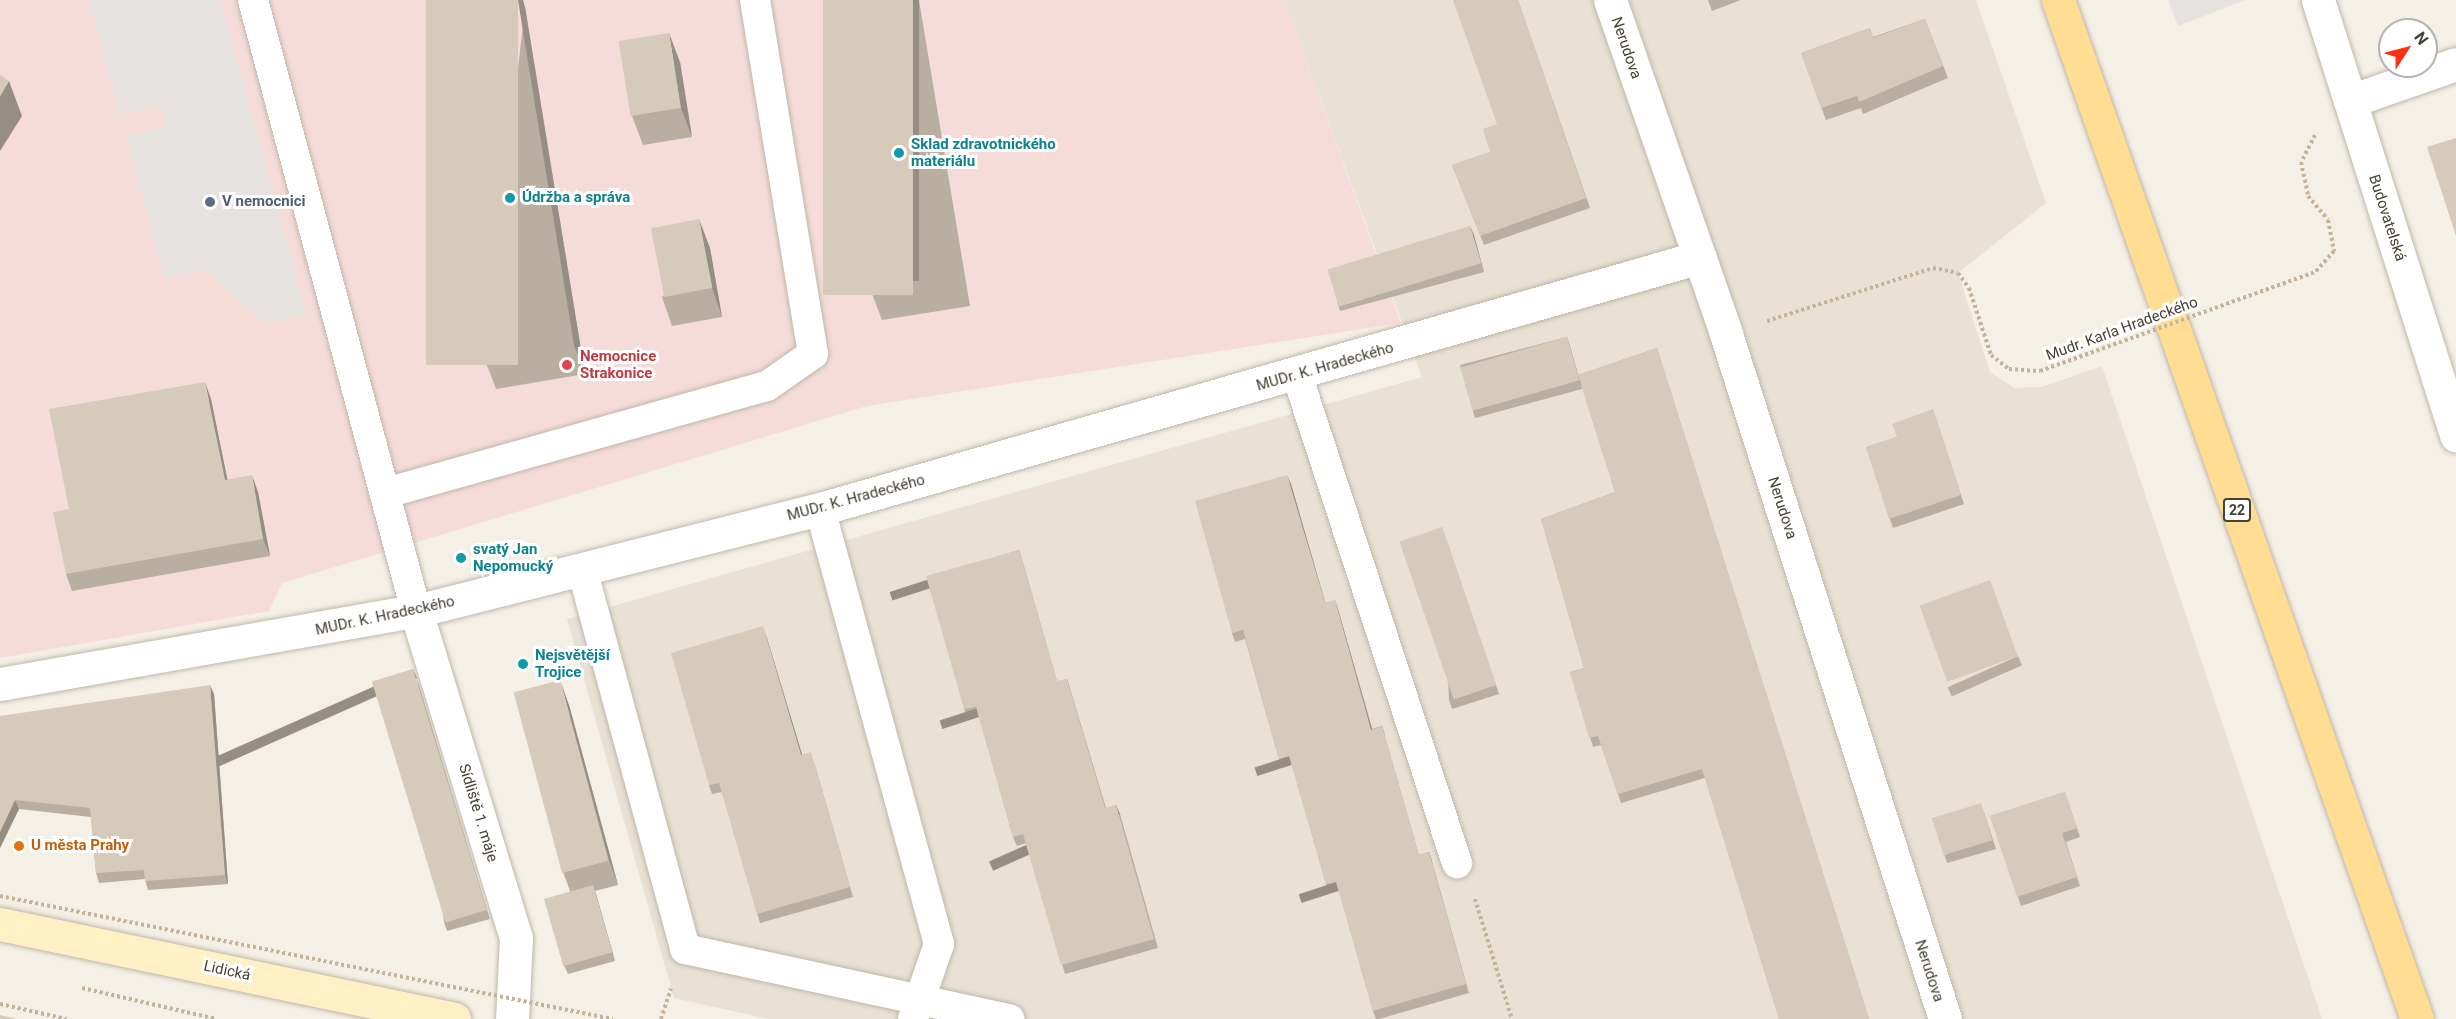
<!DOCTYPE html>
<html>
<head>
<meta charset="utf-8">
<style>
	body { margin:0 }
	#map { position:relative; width:2456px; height:1019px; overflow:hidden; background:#f4f0e6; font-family:Roboto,sans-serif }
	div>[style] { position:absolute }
	.residential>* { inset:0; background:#e8e1d4 }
	.medical>* { inset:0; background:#f5dcd9 }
	.parking>* { inset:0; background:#e5e2df }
	.path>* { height:4px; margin-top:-2px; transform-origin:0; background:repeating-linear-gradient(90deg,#c3b399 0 3px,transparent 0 6px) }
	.roads { filter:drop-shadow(0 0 2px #c0b7a8) drop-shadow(0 0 2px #c0b7a8) }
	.lane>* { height:30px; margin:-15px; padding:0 15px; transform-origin:15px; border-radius:15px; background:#fff }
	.street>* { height:33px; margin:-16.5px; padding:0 16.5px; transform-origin:16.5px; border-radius:16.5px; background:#fff }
	.secondary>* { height:33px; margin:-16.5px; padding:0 16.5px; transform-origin:16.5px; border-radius:16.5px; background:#fff0c5 }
	.primary>* { height:33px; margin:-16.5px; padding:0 16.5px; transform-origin:16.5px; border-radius:16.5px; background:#ffde94 }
	.path-bridge>* { height:4px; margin-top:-2px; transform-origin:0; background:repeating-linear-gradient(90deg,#c3b399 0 3px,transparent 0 6px) }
	.wall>* { inset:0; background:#b8afa1; transform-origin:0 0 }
	.shaded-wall>* { inset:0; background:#968e83; transform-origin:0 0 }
	.building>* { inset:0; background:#d6cbbb; transform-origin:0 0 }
	.dots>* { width:16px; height:16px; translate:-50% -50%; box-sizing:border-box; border:3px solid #fff; border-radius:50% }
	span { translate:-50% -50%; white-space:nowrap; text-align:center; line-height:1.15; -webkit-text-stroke:6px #fff; paint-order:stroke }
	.shield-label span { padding:2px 4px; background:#fff; border:2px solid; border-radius:4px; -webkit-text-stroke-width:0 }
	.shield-label { font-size:14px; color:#474035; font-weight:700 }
	.street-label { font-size:15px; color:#474035 }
	.culture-label { font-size:15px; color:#0d838f; font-weight:700 }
	.left { translate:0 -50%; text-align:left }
	.service-label { font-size:15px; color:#4e5e75; font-weight:700 }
	.health-label { font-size:15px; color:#be3a42; font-weight:700 }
	.food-label { font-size:15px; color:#c56008; font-weight:700 }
	.north { position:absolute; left:2378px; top:18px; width:60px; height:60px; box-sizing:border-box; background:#fff; border:2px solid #b5b3ae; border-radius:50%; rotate:54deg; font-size:16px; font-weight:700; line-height:24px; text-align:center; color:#474035 }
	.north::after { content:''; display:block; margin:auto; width:21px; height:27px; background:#ff3012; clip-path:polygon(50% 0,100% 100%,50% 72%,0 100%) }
</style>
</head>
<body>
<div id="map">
	<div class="residential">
		<div style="clip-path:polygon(1284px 0,1976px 0,2046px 203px,1958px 273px,1990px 372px,2014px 388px,2042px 387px,2102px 366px,2322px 1019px,769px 1019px,674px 998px,567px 619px,1422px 377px)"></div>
	</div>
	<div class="medical">
		<div style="clip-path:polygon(0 0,1284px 0,1401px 323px,867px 406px,282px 583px,269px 611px,0 658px)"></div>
	</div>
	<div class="parking">
		<div style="clip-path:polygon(89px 0,220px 0,306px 314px,266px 324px,204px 269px,165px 279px,126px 136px,165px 126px,160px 104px,120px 115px)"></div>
		<div style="clip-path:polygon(2168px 0,2245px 0,2178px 26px)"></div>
	</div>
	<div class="path">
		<div style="left:2315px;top:135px;width:30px;rotate:117deg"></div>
		<div style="left:2301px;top:162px;width:35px;rotate:78deg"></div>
		<div style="left:2308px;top:196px;width:31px;rotate:50deg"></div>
		<div style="left:2328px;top:220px;width:32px;rotate:79deg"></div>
		<div style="left:2334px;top:251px;width:28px;rotate:132deg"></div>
		<div style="left:1767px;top:321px;width:174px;rotate:-17.7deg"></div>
		<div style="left:1933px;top:268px;width:25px;rotate:11deg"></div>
		<div style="left:1958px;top:273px;width:19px;rotate:54deg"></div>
		<div style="left:1969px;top:288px;width:71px;rotate:71.8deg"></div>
		<div style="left:1991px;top:355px;width:23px;rotate:38deg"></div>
		<div style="left:2009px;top:369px;width:31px;rotate:4deg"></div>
		<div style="left:1475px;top:899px;width:126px;rotate:72.9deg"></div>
		<div style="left:82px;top:988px;width:138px;rotate:13deg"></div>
		<div style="left:0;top:1004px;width:68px;rotate:12.8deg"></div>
		<div style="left:661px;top:1019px;width:32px;rotate:-72deg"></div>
	</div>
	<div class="roads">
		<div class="lane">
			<div style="left:253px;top:0;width:632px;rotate:75.06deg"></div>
			<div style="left:1297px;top:375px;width:514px;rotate:71.85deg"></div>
			<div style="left:386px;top:493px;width:396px;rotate:-15.7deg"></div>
			<div style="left:767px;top:386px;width:56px;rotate:-34.8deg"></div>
			<div style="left:813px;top:354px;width:359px;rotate:-99.3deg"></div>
			<div style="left:820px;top:509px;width:451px;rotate:74.7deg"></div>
			<div style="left:939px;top:944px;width:79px;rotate:109.1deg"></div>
			<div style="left:582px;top:569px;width:394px;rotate:74.8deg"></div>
			<div style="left:685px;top:949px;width:332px;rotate:12.2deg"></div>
		</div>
		<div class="street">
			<div style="left:1610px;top:0;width:354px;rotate:70.8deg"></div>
			<div style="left:1726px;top:334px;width:719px;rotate:72.27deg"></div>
			<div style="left:2318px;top:0;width:457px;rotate:72.4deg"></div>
			<div style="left:2350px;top:101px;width:112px;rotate:-19.2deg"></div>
			<div style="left:416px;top:611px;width:342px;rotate:73deg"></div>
			<div style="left:516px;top:938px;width:81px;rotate:92.8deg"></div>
			<div style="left:0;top:684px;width:422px;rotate:-10deg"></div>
			<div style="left:416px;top:611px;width:417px;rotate:-14.2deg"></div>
			<div style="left:820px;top:509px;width:915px;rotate:-15.98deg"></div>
		</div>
		<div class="secondary">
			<div style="left:0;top:924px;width:464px;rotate:11.8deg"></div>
		</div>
		<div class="primary">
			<div style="left:2058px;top:0;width:1080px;rotate:70.59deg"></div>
		</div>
	</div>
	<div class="path-bridge">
		<div style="left:2040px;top:371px;width:292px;rotate:-19.8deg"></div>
		<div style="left:0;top:896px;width:625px;rotate:11.35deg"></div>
	</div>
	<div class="wall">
		<div style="clip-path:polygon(919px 0,970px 306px,882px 320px,871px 291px)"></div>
		<div style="clip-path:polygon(1518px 0,1590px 208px,1484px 245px,1452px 165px,1490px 152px,1497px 124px)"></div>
		<div style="clip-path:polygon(1708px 0,1741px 0,1712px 11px)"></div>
		<div style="clip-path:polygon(525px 7px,585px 374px,496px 389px,485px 360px)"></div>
		<div style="clip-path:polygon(1925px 19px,1948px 78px,1863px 114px,1861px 108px,1826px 120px,1801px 53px,1870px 28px,1873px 37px)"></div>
		<div style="clip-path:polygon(680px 62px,692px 137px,643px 145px,632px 116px)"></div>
		<div style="clip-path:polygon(1470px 226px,1484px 272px,1340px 311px,1337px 302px)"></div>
		<div style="clip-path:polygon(710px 248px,722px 317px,672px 326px,662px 297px)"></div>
		<div style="clip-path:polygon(1567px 337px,1578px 375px,1657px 348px,1869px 1019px,1779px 1019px,1705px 778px,1621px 803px,1601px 745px,1593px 747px,1570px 672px,1584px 668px,1541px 519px,1615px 492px,1581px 384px,1582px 389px,1475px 418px,1460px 365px)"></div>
		<div style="clip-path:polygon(211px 399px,227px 479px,258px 492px,270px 556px,72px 591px,66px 574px,69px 509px)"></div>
		<div style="clip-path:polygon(1933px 409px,1964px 504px,1893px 528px,1866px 447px,1897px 437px)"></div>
		<div style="clip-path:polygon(1291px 484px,1325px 603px,1335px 600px,1338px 609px,1372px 730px,1382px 726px,1419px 855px,1429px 852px,1432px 861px,1469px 993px,1379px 1019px,1376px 1019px,1373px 1011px,1339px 891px,1329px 893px,1326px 884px,1292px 765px,1282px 768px,1279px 759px,1245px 639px,1235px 642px,1232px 633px)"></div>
		<div style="clip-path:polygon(1442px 527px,1499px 694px,1452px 709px,1449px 700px)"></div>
		<div style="clip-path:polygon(1022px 559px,1057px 681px,1070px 688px,1106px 808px,1120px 814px,1158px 948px,1065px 974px,1026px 843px,1017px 846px,1013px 837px,979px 716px,968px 718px,964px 709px)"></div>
		<div style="clip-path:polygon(766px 635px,802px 755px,814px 762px,853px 897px,760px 923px,722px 792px,712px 794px,709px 785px)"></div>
		<div style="left:2018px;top:656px;width:10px;height:77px;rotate:66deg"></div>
		<div style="clip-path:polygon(417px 678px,490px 919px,447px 931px,444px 922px)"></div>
		<div style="clip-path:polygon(214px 694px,228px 884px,148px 890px,145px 879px,99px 883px,96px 873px,91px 817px,19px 809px,0 848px,0 716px)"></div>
		<div style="clip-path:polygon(569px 705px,618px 885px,595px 891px,615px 961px,568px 974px,564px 965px,570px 891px,563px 872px)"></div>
		<div style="clip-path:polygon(2065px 792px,2080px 837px,2066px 842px,2080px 886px,2021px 906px,1990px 816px)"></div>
		<div style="clip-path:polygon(1984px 812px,1996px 849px,1947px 863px,1932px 818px)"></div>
	</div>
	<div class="shaded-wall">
		<div style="clip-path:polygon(518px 0,523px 0,525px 7px,585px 374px,574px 345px)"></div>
		<div style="left:913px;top:0;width:6px;height:281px"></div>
		<div style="clip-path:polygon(669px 33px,680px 62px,692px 137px,681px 108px)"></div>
		<div style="clip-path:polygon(9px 81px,22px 116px,0 151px,0 96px)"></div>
		<div style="clip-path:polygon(699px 219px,710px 248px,722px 317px,712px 288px)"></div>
		<div style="clip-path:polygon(1470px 226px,1474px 235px,1484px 272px,1481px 263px)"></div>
		<div style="clip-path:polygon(1567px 337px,1570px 346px,1582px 389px,1579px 380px)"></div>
		<div style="clip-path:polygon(205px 382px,211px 399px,231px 497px,225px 480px)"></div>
		<div style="clip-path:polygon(252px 475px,258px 492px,270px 556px,263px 539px)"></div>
		<div style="clip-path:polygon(1287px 475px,1291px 484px,1328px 612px,1325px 603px)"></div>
		<div style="left:1019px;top:550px;width:9px;height:136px;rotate:72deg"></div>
		<div style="clip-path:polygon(1335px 600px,1338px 609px,1375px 739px,1371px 730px)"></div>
		<div style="clip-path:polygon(763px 626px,766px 635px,805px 764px,801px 755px)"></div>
		<div style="left:413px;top:669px;width:10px;height:252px;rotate:66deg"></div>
		<div style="left:1067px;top:679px;width:9px;height:134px;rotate:72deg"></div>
		<div style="clip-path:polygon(560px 680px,569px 705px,618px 885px,609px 860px)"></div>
		<div style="clip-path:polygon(210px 685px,214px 694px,228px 884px,225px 875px)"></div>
		<div style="left:1382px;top:726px;width:9px;height:134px;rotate:72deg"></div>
		<div style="clip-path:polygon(15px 800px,19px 809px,0 848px,0 832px)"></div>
		<div style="left:1116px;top:805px;width:10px;height:139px;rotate:66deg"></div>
		<div style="left:1429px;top:852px;width:9px;height:137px;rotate:72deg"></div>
		<div style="clip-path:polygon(593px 885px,596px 894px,615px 961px,612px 952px)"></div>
	</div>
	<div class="building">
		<div style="left:426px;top:0;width:92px;height:365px"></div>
		<div style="left:823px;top:0;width:90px;height:295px"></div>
		<div style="clip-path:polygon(1453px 0,1518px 0,1586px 198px,1480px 236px,1452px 165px,1490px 152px,1483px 129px,1497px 124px)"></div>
		<div style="clip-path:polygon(1925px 19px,1943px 66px,1859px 102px,1857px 96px,1821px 108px,1801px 53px,1870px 28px,1873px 38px)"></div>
		<div style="left:669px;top:33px;width:76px;height:51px;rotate:81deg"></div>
		<div style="clip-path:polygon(0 75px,9px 81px,0 96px)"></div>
		<div style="clip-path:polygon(2456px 138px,2456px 236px,2427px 147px)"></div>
		<div style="left:699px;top:219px;width:70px;height:49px;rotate:79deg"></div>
		<div style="left:1470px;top:226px;width:39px;height:149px;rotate:73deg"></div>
		<div style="left:1567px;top:337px;width:45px;height:111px;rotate:74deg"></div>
		<div style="clip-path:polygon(1657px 348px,1869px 1019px,1779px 1019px,1702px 769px,1618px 794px,1598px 736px,1589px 738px,1570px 672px,1584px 668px,1541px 519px,1615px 492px,1578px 375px)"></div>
		<div style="clip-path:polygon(205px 382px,225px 480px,252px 475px,263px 539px,66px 574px,53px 512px,69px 509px,49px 409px)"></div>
		<div style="clip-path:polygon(1933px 409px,1961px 495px,1889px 519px,1866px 447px,1897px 437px,1892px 424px)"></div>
		<div style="clip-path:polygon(1287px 475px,1325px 603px,1335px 600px,1371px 730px,1382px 726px,1419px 855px,1429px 852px,1466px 984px,1373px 1011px,1336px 882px,1326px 884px,1289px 756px,1279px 759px,1243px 630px,1232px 633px,1195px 501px)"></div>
		<div style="left:1442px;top:527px;width:167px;height:45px;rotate:71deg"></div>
		<div style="clip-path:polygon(1019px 550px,1057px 681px,1067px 679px,1105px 808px,1116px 805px,1154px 939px,1061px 965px,1023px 834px,1013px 837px,976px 707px,964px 709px,926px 576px)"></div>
		<div style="left:1990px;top:580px;width:81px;height:75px;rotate:70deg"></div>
		<div style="clip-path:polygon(763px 626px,801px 755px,811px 752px,850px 887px,757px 914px,719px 783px,709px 785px,671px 653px)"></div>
		<div style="left:413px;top:669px;width:252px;height:43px;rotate:73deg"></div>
		<div style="left:560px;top:680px;width:187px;height:48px;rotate:75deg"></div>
		<div style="clip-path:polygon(210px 685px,225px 875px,145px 881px,144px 870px,96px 873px,90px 808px,15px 800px,0 832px,0 716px)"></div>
		<div style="clip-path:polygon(2065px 792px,2077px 828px,2062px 833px,2077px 877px,2017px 897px,1990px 816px)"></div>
		<div style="left:1981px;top:803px;width:39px;height:51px;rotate:73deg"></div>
		<div style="left:593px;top:885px;width:70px;height:51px;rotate:74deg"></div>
		<div style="clip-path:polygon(0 1015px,17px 1019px,0 1019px)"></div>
	</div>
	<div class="dots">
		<div style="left:899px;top:153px;background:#0f9aa8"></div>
		<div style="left:510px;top:198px;background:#0f9aa8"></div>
		<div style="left:210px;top:202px;background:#5c6f8a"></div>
		<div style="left:567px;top:365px;background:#e0444e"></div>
		<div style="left:461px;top:558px;background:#0f9aa8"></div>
		<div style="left:523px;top:664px;background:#0f9aa8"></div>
		<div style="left:19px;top:846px;background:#e8710a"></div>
	</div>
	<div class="shield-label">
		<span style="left:2237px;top:510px">22</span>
	</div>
	<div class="street-label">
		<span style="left:1626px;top:48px;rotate:71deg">Nerudova</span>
		<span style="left:2387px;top:218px;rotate:72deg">Budovatelská</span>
		<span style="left:2122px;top:329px;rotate:-20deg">Mudr. Karla Hradeckého</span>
		<span style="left:1325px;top:367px;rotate:-16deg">MUDr. K. Hradeckého</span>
		<span style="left:856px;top:498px;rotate:-15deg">MUDr. K. Hradeckého</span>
		<span style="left:1782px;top:508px;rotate:72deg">Nerudova</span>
		<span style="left:385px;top:616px;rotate:-12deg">MUDr. K. Hradeckého</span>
		<span style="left:478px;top:813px;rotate:73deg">Sídliště 1. máje</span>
		<span style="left:227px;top:971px;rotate:12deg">Lidická</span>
		<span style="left:1929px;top:971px;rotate:72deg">Nerudova</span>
	</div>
	<div class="culture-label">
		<span class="left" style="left:911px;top:153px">Sklad zdravotnického<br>materiálu</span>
		<span class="left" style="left:522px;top:198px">Údržba a správa</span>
		<span class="left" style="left:473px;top:558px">svatý Jan<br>Nepomucký</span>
		<span class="left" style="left:535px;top:664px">Nejsvětější<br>Trojice</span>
	</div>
	<div class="service-label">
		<span class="left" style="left:222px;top:202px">V nemocnici</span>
	</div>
	<div class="health-label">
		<span class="left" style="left:580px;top:365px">Nemocnice<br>Strakonice</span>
	</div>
	<div class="food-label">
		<span class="left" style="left:31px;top:846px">U města Prahy</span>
	</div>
	<div class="north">N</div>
</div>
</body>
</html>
